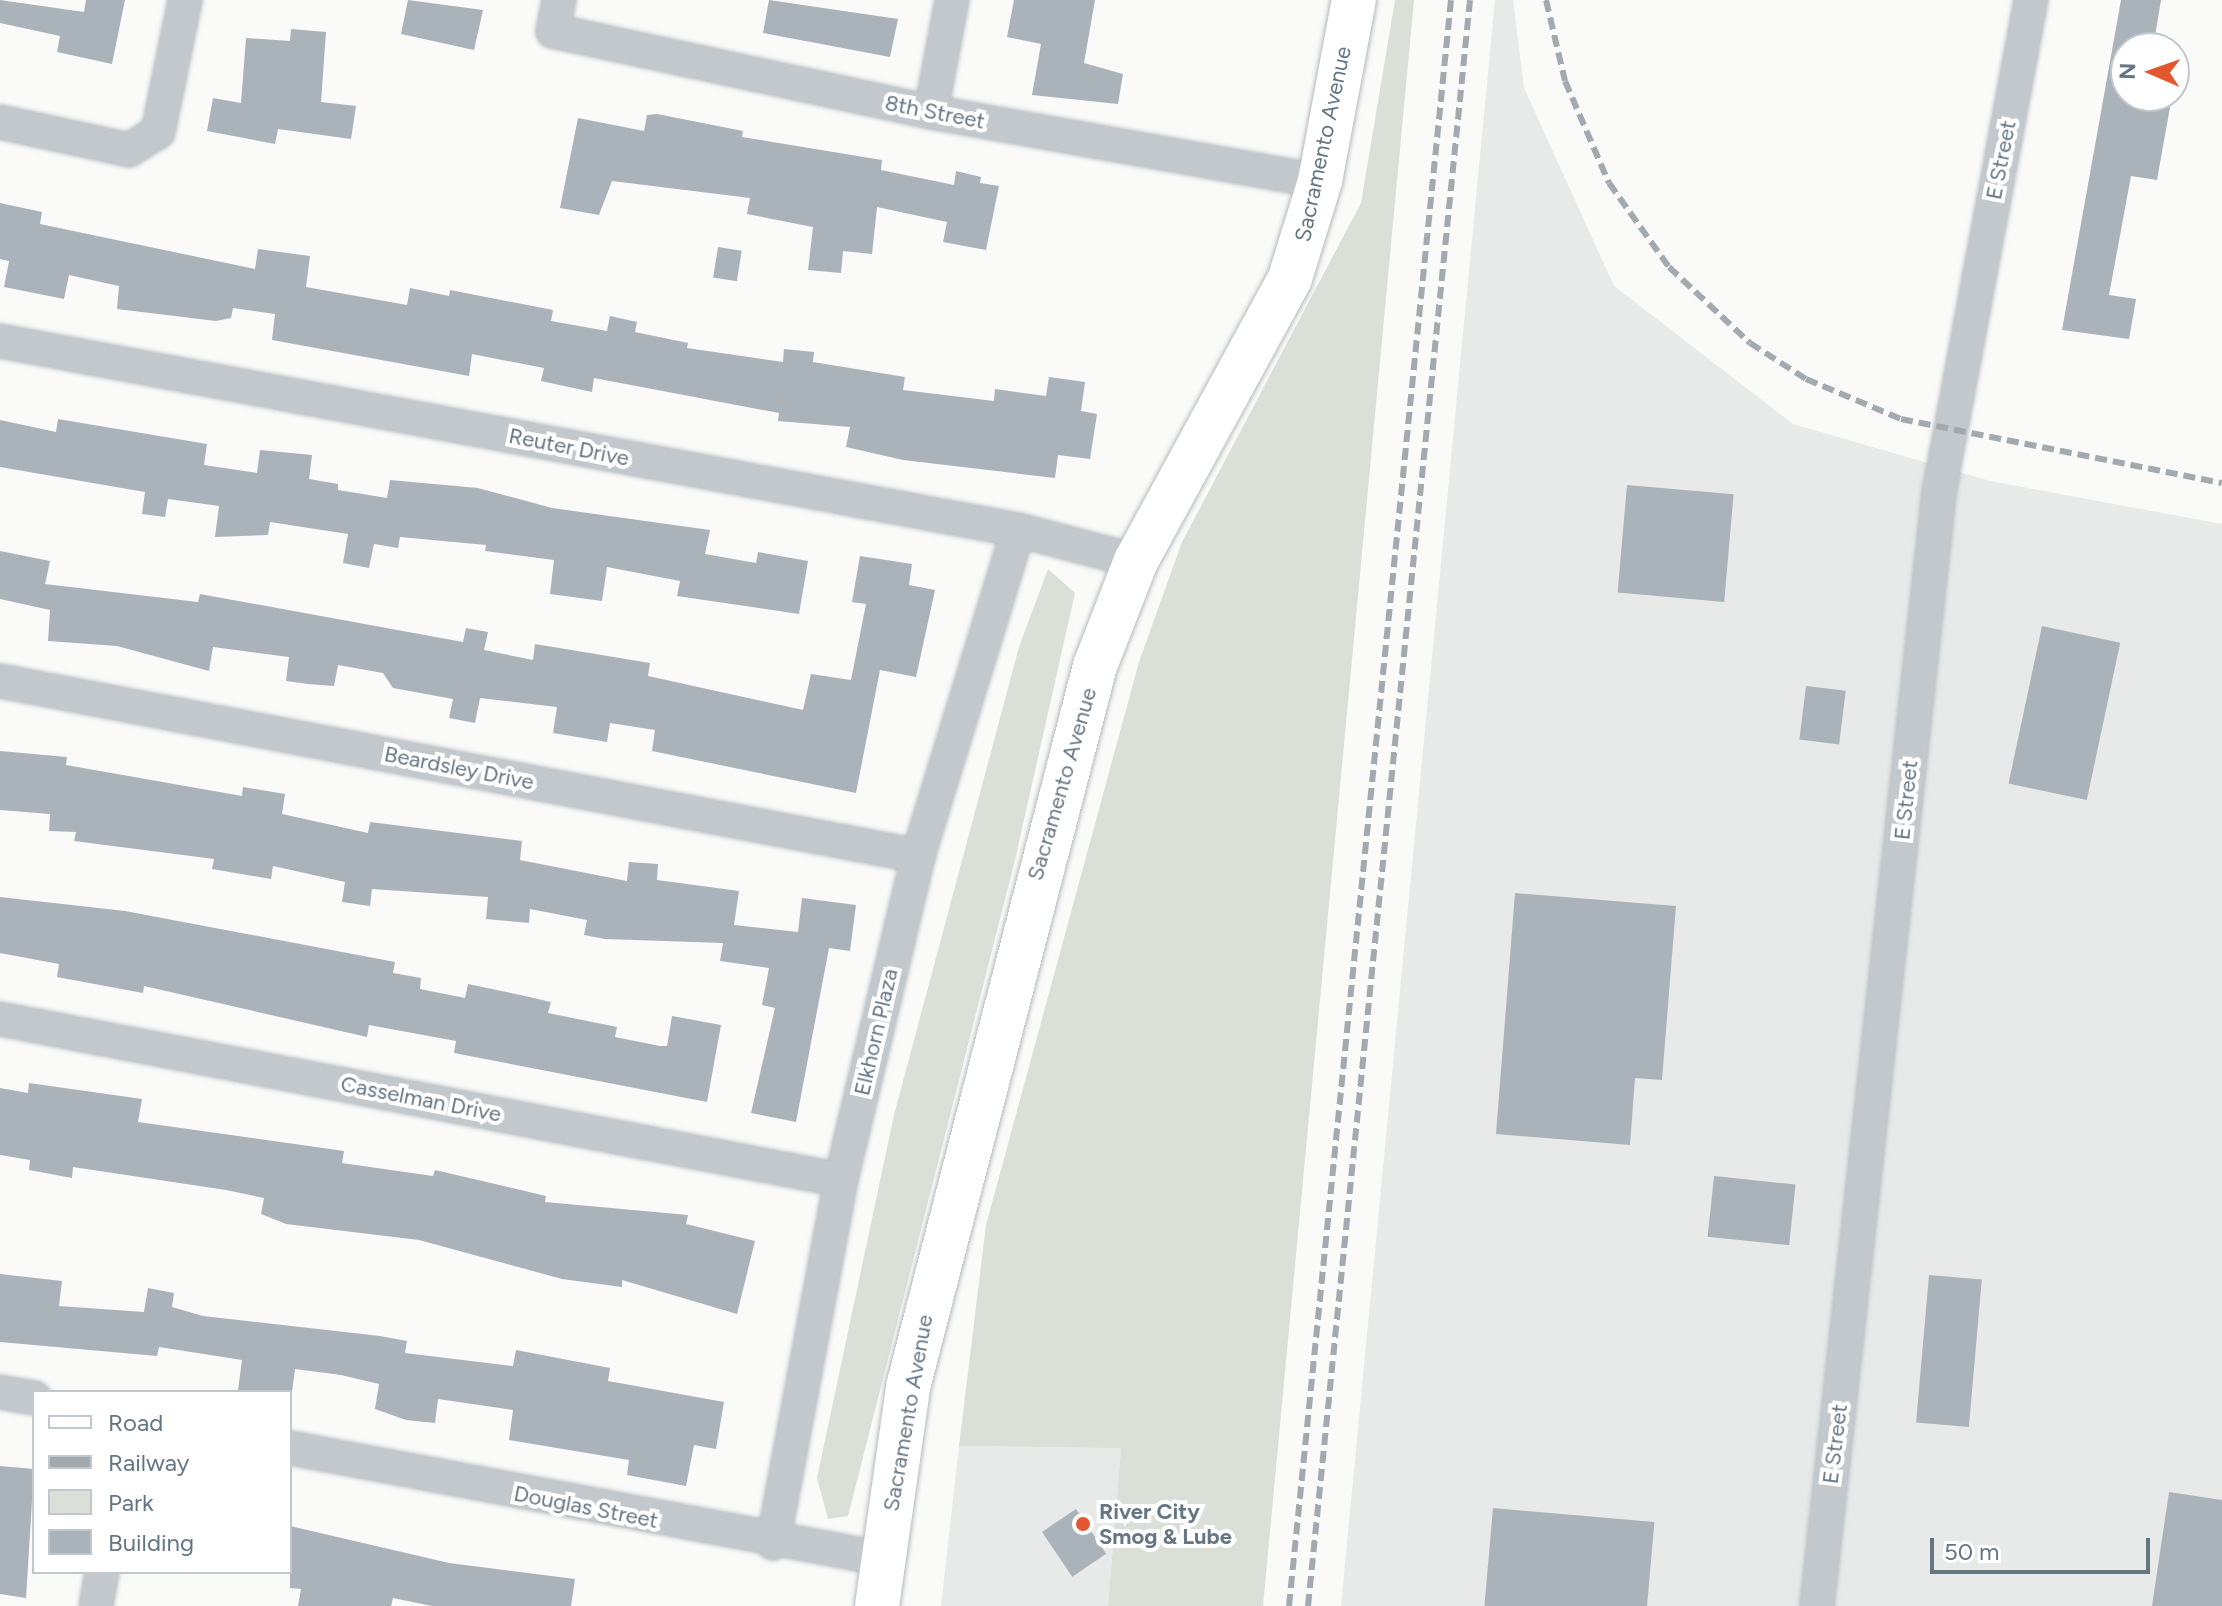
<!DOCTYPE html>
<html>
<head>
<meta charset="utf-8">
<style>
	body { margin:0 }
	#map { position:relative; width:2222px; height:1606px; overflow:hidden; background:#fafaf8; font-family:Figtree,sans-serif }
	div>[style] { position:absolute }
	.built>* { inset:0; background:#e8e9e9 }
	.green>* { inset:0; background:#dadfd7 }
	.building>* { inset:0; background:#aab3b9; transform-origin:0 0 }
	.roads { filter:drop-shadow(0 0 2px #b3babf) drop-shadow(0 0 2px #b3babf) }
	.minor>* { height:32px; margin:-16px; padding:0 16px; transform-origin:16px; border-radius:16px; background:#c3c8cc }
	.secondary>* { height:44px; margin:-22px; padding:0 22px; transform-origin:22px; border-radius:22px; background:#fff }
	.rail>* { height:6px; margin-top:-3px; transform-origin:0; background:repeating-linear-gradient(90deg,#a2aab0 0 12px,transparent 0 18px) }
	.dots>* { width:22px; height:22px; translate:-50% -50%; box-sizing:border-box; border:4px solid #fff; border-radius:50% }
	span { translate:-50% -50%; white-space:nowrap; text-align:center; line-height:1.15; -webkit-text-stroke:8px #fff; paint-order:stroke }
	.street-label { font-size:22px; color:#657683 }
	.poi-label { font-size:22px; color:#657683; font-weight:700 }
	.left { translate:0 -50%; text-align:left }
	.legend { position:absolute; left:32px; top:1390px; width:260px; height:184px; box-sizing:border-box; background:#fff; border:2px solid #c1c8cd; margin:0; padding:10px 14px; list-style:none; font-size:24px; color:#657683 }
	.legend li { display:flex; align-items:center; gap:16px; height:40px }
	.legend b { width:40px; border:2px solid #c1c8cd }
	.north { position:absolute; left:2110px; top:32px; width:80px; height:80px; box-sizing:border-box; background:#fff; border:2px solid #c1c8cd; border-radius:50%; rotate:272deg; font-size:22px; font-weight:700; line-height:32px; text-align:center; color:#657683 }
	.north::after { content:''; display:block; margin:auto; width:28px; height:36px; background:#e4572e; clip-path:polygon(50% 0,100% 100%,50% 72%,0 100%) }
	.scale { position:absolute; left:1930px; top:1538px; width:220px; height:36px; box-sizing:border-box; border:4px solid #657683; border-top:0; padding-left:10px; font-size:24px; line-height:28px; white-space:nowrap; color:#657683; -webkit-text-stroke:6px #fff; paint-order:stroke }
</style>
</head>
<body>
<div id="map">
	<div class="built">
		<div style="clip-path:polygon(1495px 0,1513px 0,1524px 88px,1614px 286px,1793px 424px,1990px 481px,2222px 524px,2222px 1606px,1341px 1606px)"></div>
		<div style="clip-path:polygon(959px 1446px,1121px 1448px,1108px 1606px,941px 1606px)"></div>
	</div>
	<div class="green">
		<div style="clip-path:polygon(1395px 0,1414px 0,1263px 1606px,1108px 1606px,1121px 1448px,959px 1446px,986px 1225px,1139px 662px,1182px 542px,1361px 203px)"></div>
		<div style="clip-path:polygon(1048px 569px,1075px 593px,1015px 860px,848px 1516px,828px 1519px,817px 1478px,894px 1115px,1019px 647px)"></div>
	</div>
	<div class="building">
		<div style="clip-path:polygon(0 0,84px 12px,86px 0,125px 0,112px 64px,57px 52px,60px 36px,0 23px)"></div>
		<div style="clip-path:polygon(408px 0,483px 10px,474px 50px,401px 34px)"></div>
		<div style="clip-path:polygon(769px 0,898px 19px,890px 57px,763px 33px)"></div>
		<div style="clip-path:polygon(1014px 0,1095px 0,1084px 63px,1123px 74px,1118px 104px,1032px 95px,1041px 44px,1007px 37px)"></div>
		<div style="clip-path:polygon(2121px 0,2161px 0,2153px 48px,2126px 48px,2126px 96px,2172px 96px,2157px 180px,2131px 176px,2109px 295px,2136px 299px,2129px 339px,2062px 330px)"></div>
		<div style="clip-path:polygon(291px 29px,326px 32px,321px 102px,356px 106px,351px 139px,278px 129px,275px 144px,207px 131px,213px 98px,241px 103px,246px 38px,290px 41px)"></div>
		<div style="clip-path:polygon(657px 114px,743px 131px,742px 137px,882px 160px,881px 170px,954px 185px,956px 171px,981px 177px,980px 183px,999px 186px,986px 250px,943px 242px,947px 222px,877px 207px,872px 254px,843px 251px,841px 273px,808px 270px,813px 227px,747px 214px,750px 198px,612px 181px,599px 215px,560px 208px,578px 118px,644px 131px,647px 115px)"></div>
		<div style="clip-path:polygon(0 203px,42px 212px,40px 224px,255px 269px,258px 249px,310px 256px,306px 287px,407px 305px,410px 288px,449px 296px,450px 290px,553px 310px,551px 321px,607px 331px,610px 316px,637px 322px,635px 332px,688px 343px,687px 348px,783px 362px,784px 349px,814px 352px,813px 362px,905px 377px,903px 390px,994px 401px,995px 389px,1046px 396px,1049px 377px,1085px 382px,1081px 411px,1097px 414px,1090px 459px,1058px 455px,1055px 478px,903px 460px,846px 447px,850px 427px,778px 421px,779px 413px,594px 378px,592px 392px,541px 381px,544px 368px,472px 354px,469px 376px,272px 340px,275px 314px,233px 308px,231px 318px,216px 321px,117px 309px,119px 286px,69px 275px,64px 299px,4px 287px,9px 261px,0 259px)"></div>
		<div style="left:718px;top:247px;width:24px;height:31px;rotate:9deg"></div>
		<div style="clip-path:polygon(58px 419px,207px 444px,204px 465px,257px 473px,260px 450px,312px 455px,309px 479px,338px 484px,338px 490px,387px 498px,390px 480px,478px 488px,552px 508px,710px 530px,705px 554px,756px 563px,758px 552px,808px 561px,799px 614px,677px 596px,680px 581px,607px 567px,602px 601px,550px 594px,554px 560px,485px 551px,486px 545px,400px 537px,398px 548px,374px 544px,369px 568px,343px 563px,348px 534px,270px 522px,268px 535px,215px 537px,219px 506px,168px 499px,165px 517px,142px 514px,145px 492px,0 467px,0 420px,56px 432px)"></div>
		<div style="left:1627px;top:485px;width:107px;height:108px;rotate:5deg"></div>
		<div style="clip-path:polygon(0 551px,50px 561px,45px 584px,198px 602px,200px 594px,463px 642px,466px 628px,488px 632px,484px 650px,533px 660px,535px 644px,650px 663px,648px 676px,803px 710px,811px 674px,851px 680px,866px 604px,852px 602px,860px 556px,912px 564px,909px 585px,935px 590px,916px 677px,880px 670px,856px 793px,652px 751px,655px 730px,610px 723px,607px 742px,553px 733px,557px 707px,480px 698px,475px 723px,449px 718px,453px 699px,393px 688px,383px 673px,338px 665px,334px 686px,308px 684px,286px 681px,289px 657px,213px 647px,209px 671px,117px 646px,48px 641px,50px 610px,0 599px)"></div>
		<div style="left:2042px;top:626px;width:80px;height:161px;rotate:12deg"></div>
		<div style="left:1806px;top:686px;width:40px;height:54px;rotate:7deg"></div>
		<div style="clip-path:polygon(0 751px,67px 757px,66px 765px,242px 796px,243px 787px,285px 794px,282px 814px,368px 833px,370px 822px,522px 841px,520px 860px,627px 881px,629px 862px,658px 864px,657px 880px,739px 891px,734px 925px,798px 932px,802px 898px,856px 905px,850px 951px,829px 948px,796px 1122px,751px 1113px,775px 1008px,762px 1005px,769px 968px,720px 961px,723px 943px,605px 939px,584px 935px,587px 920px,530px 909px,529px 923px,486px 919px,488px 897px,372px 889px,370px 906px,342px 902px,345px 882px,273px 866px,271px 879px,212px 869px,214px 859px,74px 841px,76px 832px,49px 831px,50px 814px,0 810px)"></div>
		<div style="clip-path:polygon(1515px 893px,1676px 906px,1662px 1080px,1635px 1078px,1630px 1145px,1496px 1134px)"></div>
		<div style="clip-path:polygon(0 897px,125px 911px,395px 962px,393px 973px,421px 978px,420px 989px,465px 998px,468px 984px,525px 996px,551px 1002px,548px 1013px,617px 1027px,615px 1037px,660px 1046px,667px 1046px,672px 1016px,721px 1025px,707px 1102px,454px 1053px,456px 1041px,369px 1025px,367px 1037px,144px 986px,143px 993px,57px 977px,59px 964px,0 953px)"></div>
		<div style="clip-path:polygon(29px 1083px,142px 1099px,138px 1122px,344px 1151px,342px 1163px,433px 1176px,435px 1170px,546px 1196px,545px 1202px,688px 1215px,686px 1224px,755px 1241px,737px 1314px,622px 1280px,622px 1287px,562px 1279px,419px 1240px,286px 1224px,261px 1214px,264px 1198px,226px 1190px,73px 1167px,72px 1178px,29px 1170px,30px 1160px,0 1155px,0 1088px,28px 1093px)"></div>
		<div style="left:1714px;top:1176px;width:82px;height:61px;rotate:6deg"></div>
		<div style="clip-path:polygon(0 1274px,62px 1281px,59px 1306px,144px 1312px,148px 1288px,174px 1293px,172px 1307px,203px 1316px,380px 1336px,407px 1341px,405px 1353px,513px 1366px,516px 1350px,610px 1368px,608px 1381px,724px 1402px,716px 1449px,694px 1445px,686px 1486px,627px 1475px,629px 1460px,509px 1440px,513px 1410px,438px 1399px,435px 1423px,406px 1420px,375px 1409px,379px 1384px,341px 1375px,295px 1369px,292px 1392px,251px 1392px,238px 1390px,242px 1360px,159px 1347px,157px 1356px,0 1342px)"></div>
		<div style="left:1929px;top:1275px;width:53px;height:148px;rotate:5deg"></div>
		<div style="clip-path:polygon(0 1466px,34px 1469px,26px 1598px,0 1594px)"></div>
		<div style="clip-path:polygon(2169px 1492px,2222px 1500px,2222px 1606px,2152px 1606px)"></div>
		<div style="left:1493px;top:1508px;width:162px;height:98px;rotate:5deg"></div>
		<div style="left:1076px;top:1509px;width:54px;height:41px;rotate:56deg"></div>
		<div style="clip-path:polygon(290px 1526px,449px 1563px,575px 1579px,571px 1606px,432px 1606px,393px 1598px,391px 1606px,298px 1606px,301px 1589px,290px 1588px)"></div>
	</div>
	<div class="roads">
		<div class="minor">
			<div style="left:559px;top:0;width:32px;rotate:101deg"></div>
			<div style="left:553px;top:31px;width:387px;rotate:12.1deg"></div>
			<div style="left:931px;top:112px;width:395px;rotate:10.1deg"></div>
			<div style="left:931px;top:112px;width:114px;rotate:-79.4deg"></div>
			<div style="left:0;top:122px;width:132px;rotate:12.2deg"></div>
			<div style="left:129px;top:150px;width:34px;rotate:-32deg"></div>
			<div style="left:158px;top:132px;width:135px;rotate:-78.4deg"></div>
			<div style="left:0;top:341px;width:1035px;rotate:10.52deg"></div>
			<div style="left:1018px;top:530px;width:122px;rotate:14.7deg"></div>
			<div style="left:0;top:681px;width:935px;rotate:10.79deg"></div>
			<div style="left:0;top:1019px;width:856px;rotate:10.84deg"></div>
			<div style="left:0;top:1392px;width:35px;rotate:10deg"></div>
			<div style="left:290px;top:1448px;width:604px;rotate:10.58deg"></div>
			<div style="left:773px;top:1543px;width:369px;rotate:-79.4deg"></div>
			<div style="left:841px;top:1180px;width:333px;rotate:-76.6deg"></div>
			<div style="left:918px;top:856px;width:341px;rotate:-72.9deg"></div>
			<div style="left:96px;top:1606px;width:35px;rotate:-80deg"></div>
			<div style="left:1817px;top:1606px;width:1120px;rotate:-83.74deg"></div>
			<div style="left:1939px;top:493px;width:502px;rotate:-79.43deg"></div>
		</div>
		<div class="secondary">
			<div style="left:877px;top:1606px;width:221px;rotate:-81.9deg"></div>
			<div style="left:908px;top:1387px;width:745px;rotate:-75.46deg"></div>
			<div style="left:1095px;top:666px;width:113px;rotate:-68.7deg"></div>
			<div style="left:1136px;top:561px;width:322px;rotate:-61.4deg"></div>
			<div style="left:1290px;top:278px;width:102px;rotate:-72.8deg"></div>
			<div style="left:1320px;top:181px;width:184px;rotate:-79.4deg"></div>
		</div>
	</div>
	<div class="rail">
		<div style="left:1546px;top:0;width:83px;rotate:76.8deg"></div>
		<div style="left:1565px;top:81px;width:111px;rotate:66.7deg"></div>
		<div style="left:1609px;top:183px;width:103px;rotate:54.5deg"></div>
		<div style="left:1669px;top:267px;width:111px;rotate:43.2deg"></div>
		<div style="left:1750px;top:343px;width:67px;rotate:32.7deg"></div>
		<div style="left:1806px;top:379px;width:103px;rotate:22.8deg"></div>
		<div style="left:1901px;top:419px;width:327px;rotate:11.3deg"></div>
		<div style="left:1289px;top:1606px;width:1614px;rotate:-84.24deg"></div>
		<div style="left:1308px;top:1606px;width:1614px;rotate:-84.24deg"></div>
	</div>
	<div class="dots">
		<div style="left:1083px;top:1524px;background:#e4572e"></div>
	</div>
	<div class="street-label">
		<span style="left:935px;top:112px;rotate:11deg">8th Street</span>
		<span style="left:1323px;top:144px;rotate:-78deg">Sacramento Avenue</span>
		<span style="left:2001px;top:160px;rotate:-79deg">E Street</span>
		<span style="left:569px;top:447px;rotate:11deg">Reuter Drive</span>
		<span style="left:459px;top:768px;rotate:11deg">Beardsley Drive</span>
		<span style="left:1062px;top:784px;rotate:-74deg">Sacramento Avenue</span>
		<span style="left:1906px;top:800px;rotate:-84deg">E Street</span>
		<span style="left:876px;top:1032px;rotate:-77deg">Elkhorn Plaza</span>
		<span style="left:421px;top:1099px;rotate:11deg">Casselman Drive</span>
		<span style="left:908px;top:1413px;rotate:-80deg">Sacramento Avenue</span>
		<span style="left:1835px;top:1444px;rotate:-83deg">E Street</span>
		<span style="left:586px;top:1507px;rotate:11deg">Douglas Street</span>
	</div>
	<div class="poi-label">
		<span class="left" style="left:1099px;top:1524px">River City<br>Smog &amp; Lube</span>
	</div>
	<ul class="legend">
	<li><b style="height:10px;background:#fff"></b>Road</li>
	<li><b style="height:10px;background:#a2aab0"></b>Railway</li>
	<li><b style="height:22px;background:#dadfd7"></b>Park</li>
	<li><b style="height:22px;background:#aab3b9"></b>Building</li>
	</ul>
	<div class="north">N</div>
	<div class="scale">50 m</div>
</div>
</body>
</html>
